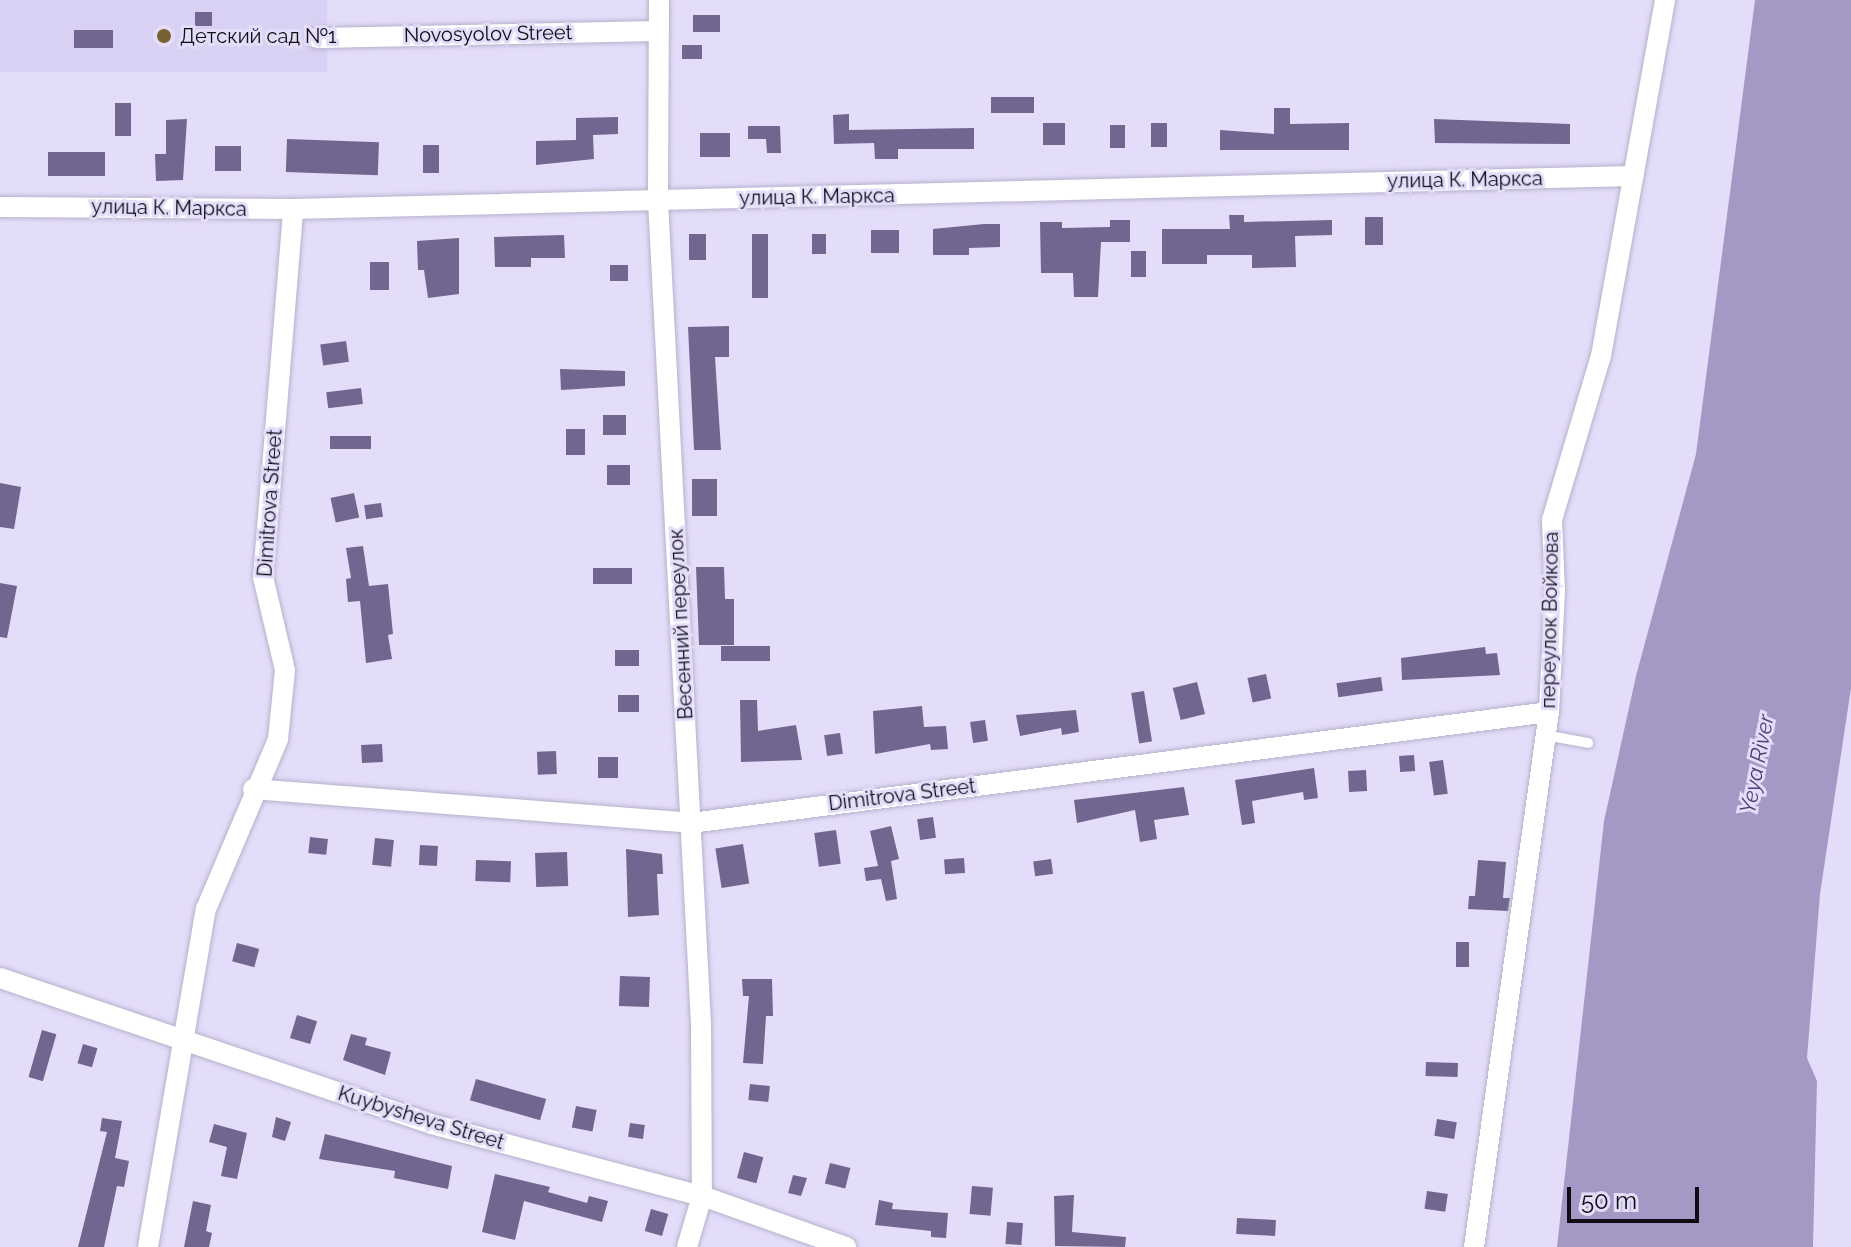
<!DOCTYPE html>
<html>
<head>
<meta charset="utf-8">
<style>
	body { margin:0 }
	#map { position:relative; width:1851px; height:1247px; overflow:hidden; background:#e4ddf9; font-family:Raleway,sans-serif }
	div>[style] { position:absolute }
	.built>* { inset:0; background:#d9d1f3; transform-origin:0 0 }
	.water>* { inset:0; background:#a499c5 }
	.building>* { inset:0; background:#70668f; transform-origin:0 0 }
	.roads { filter:drop-shadow(0 0 2px #b7b1cc) drop-shadow(0 0 2px #b7b1cc) }
	.lane>* { height:10px; margin:-5px; padding:0 5px; transform-origin:5px; border-radius:5px; background:#fff }
	.street>* { height:20px; margin:-10px; padding:0 10px; transform-origin:10px; border-radius:10px; background:#fff }
	.dots>* { width:22px; height:22px; translate:-50% -50%; box-sizing:border-box; border:4px solid #e4ddf9; border-radius:50% }
	span { translate:-50% -50%; white-space:nowrap; text-align:center; line-height:1.15; -webkit-text-stroke:6px #e4ddf9; paint-order:stroke }
	.street-label { font-size:20px; color:#0f0c16 }
	.poi-label { font-size:20px; color:#0f0c16 }
	.left { translate:0 -50%; text-align:left }
	.water-label { font-size:22px; color:#4f3d76; font-style:italic }
	.scale { position:absolute; left:1567px; top:1187px; width:132px; height:36px; box-sizing:border-box; border:4px solid #0f0c16; border-top:0; padding-left:10px; font-size:24px; line-height:28px; white-space:nowrap; color:#0f0c16; -webkit-text-stroke:6px #e4ddf9; paint-order:stroke }
</style>
</head>
<body>
<div id="map">
	<div class="built">
		<div style="left:0;top:0;width:327px;height:72px"></div>
	</div>
	<div class="water">
		<div style="clip-path:polygon(1755px 0,1851px 0,1851px 688px,1820px 894px,1807px 1058px,1817px 1081px,1813px 1247px,1557px 1247px,1604px 821px,1636px 676px,1696px 454px)"></div>
	</div>
	<div class="building">
		<div style="left:195px;top:12px;width:17px;height:14px"></div>
		<div style="left:693px;top:15px;width:27px;height:17px"></div>
		<div style="left:113px;top:30px;width:18px;height:39px;rotate:90deg"></div>
		<div style="left:682px;top:45px;width:20px;height:14px"></div>
		<div style="left:991px;top:97px;width:43px;height:16px"></div>
		<div style="left:115px;top:103px;width:16px;height:33px"></div>
		<div style="clip-path:polygon(1274px 108px,1290px 108px,1290px 124px,1349px 123px,1349px 150px,1220px 150px,1220px 130px,1274px 134px)"></div>
		<div style="clip-path:polygon(849px 114px,849px 130px,974px 128px,974px 149px,898px 149px,898px 159px,875px 159px,874px 143px,834px 144px,833px 115px)"></div>
		<div style="clip-path:polygon(618px 117px,618px 134px,593px 135px,594px 159px,536px 165px,536px 141px,576px 140px,576px 118px)"></div>
		<div style="clip-path:polygon(187px 119px,183px 180px,156px 181px,155px 154px,166px 154px,166px 120px)"></div>
		<div style="clip-path:polygon(1434px 119px,1570px 124px,1570px 144px,1435px 143px)"></div>
		<div style="left:1043px;top:123px;width:22px;height:22px"></div>
		<div style="left:1151px;top:123px;width:16px;height:24px"></div>
		<div style="left:1110px;top:125px;width:15px;height:23px"></div>
		<div style="clip-path:polygon(748px 126px,780px 126px,781px 153px,767px 153px,766px 139px,748px 139px)"></div>
		<div style="left:700px;top:133px;width:30px;height:24px"></div>
		<div style="left:287px;top:139px;width:92px;height:33px;rotate:2deg"></div>
		<div style="left:423px;top:145px;width:16px;height:28px"></div>
		<div style="left:215px;top:146px;width:26px;height:25px"></div>
		<div style="left:48px;top:152px;width:57px;height:24px"></div>
		<div style="clip-path:polygon(1229px 215px,1244px 215px,1244px 222px,1332px 220px,1332px 235px,1295px 236px,1296px 267px,1252px 268px,1252px 255px,1207px 255px,1207px 264px,1162px 264px,1162px 229px,1230px 229px)"></div>
		<div style="left:1365px;top:217px;width:18px;height:28px"></div>
		<div style="clip-path:polygon(1110px 220px,1130px 220px,1130px 242px,1101px 242px,1098px 297px,1074px 297px,1073px 273px,1041px 273px,1040px 222px,1062px 222px,1062px 228px,1110px 227px)"></div>
		<div style="clip-path:polygon(984px 224px,1000px 224px,1000px 247px,969px 248px,969px 255px,933px 255px,933px 229px)"></div>
		<div style="left:871px;top:230px;width:28px;height:23px"></div>
		<div style="left:689px;top:234px;width:17px;height:26px"></div>
		<div style="left:752px;top:234px;width:16px;height:64px"></div>
		<div style="left:812px;top:234px;width:14px;height:20px"></div>
		<div style="clip-path:polygon(564px 235px,565px 258px,531px 258px,531px 267px,495px 267px,494px 237px)"></div>
		<div style="clip-path:polygon(459px 238px,459px 294px,428px 298px,424px 270px,418px 270px,417px 241px)"></div>
		<div style="left:1131px;top:251px;width:15px;height:26px"></div>
		<div style="left:370px;top:262px;width:19px;height:28px"></div>
		<div style="left:610px;top:265px;width:18px;height:16px"></div>
		<div style="clip-path:polygon(729px 326px,729px 357px,715px 357px,721px 450px,694px 450px,688px 327px)"></div>
		<div style="left:346px;top:341px;width:21px;height:26px;rotate:82deg"></div>
		<div style="clip-path:polygon(560px 369px,625px 371px,625px 386px,561px 390px)"></div>
		<div style="left:361px;top:388px;width:16px;height:35px;rotate:83deg"></div>
		<div style="left:603px;top:415px;width:23px;height:20px"></div>
		<div style="left:566px;top:429px;width:19px;height:26px"></div>
		<div style="left:330px;top:436px;width:41px;height:13px"></div>
		<div style="left:607px;top:465px;width:23px;height:20px"></div>
		<div style="left:692px;top:479px;width:25px;height:37px"></div>
		<div style="clip-path:polygon(0 483px,21px 487px,14px 529px,0 527px)"></div>
		<div style="left:354px;top:493px;width:25px;height:24px;rotate:78deg"></div>
		<div style="left:381px;top:503px;width:14px;height:17px;rotate:82deg"></div>
		<div style="clip-path:polygon(363px 546px,369px 586px,388px 584px,393px 634px,388px 635px,392px 659px,366px 663px,360px 601px,348px 602px,346px 579px,351px 578px,346px 548px)"></div>
		<div style="clip-path:polygon(696px 567px,724px 567px,725px 599px,734px 599px,734px 645px,699px 645px)"></div>
		<div style="left:593px;top:568px;width:39px;height:16px"></div>
		<div style="clip-path:polygon(0 583px,17px 586px,7px 638px,0 637px)"></div>
		<div style="left:770px;top:646px;width:15px;height:49px;rotate:90deg"></div>
		<div style="clip-path:polygon(1485px 647px,1486px 654px,1497px 653px,1500px 675px,1402px 680px,1401px 658px)"></div>
		<div style="left:639px;top:650px;width:16px;height:24px;rotate:90deg"></div>
		<div style="left:1266px;top:674px;width:25px;height:19px;rotate:78deg"></div>
		<div style="left:1381px;top:677px;width:14px;height:45px;rotate:82deg"></div>
		<div style="left:1197px;top:682px;width:33px;height:25px;rotate:76deg"></div>
		<div style="left:1144px;top:691px;width:51px;height:13px;rotate:81deg"></div>
		<div style="left:618px;top:695px;width:21px;height:17px"></div>
		<div style="clip-path:polygon(740px 700px,757px 700px,758px 731px,796px 725px,802px 760px,741px 762px)"></div>
		<div style="clip-path:polygon(922px 706px,924px 727px,946px 726px,948px 749px,931px 750px,930px 744px,875px 754px,873px 711px)"></div>
		<div style="clip-path:polygon(1076px 710px,1079px 732px,1062px 735px,1061px 728px,1020px 736px,1016px 715px)"></div>
		<div style="left:985px;top:720px;width:21px;height:15px;rotate:82deg"></div>
		<div style="left:840px;top:733px;width:21px;height:16px;rotate:82deg"></div>
		<div style="left:382px;top:744px;width:18px;height:21px;rotate:87deg"></div>
		<div style="left:556px;top:751px;width:23px;height:19px;rotate:88deg"></div>
		<div style="left:1414px;top:755px;width:16px;height:15px;rotate:86deg"></div>
		<div style="left:618px;top:757px;width:21px;height:20px;rotate:90deg"></div>
		<div style="left:1443px;top:760px;width:34px;height:14px;rotate:82deg"></div>
		<div style="clip-path:polygon(1314px 768px,1318px 798px,1304px 800px,1303px 792px,1252px 801px,1255px 823px,1242px 825px,1235px 780px)"></div>
		<div style="left:1366px;top:770px;width:21px;height:18px;rotate:87deg"></div>
		<div style="clip-path:polygon(1184px 787px,1189px 815px,1154px 820px,1157px 839px,1140px 842px,1135px 810px,1077px 823px,1074px 800px)"></div>
		<div style="left:933px;top:817px;width:21px;height:16px;rotate:82deg"></div>
		<div style="clip-path:polygon(891px 826px,899px 859px,891px 861px,897px 899px,886px 901px,881px 879px,866px 881px,864px 868px,878px 866px,870px 831px)"></div>
		<div style="left:836px;top:830px;width:34px;height:22px;rotate:82deg"></div>
		<div style="left:310px;top:837px;width:18px;height:16px;rotate:6deg"></div>
		<div style="left:375px;top:838px;width:19px;height:27px;rotate:6deg"></div>
		<div style="left:743px;top:844px;width:40px;height:28px;rotate:81deg"></div>
		<div style="left:420px;top:845px;width:18px;height:20px;rotate:3deg"></div>
		<div style="clip-path:polygon(626px 849px,662px 854px,663px 874px,657px 874px,659px 915px,628px 917px)"></div>
		<div style="left:567px;top:852px;width:34px;height:32px;rotate:88deg"></div>
		<div style="left:964px;top:858px;width:15px;height:20px;rotate:86deg"></div>
		<div style="left:1051px;top:859px;width:15px;height:18px;rotate:82deg"></div>
		<div style="left:476px;top:860px;width:35px;height:21px;rotate:2deg"></div>
		<div style="clip-path:polygon(1478px 860px,1506px 862px,1503px 898px,1510px 898px,1508px 911px,1468px 909px,1469px 896px,1475px 896px)"></div>
		<div style="left:1456px;top:942px;width:13px;height:25px"></div>
		<div style="left:237px;top:943px;width:23px;height:19px;rotate:15deg"></div>
		<div style="left:620px;top:976px;width:30px;height:30px;rotate:2deg"></div>
		<div style="clip-path:polygon(742px 979px,772px 979px,773px 1016px,766px 1016px,763px 1064px,743px 1063px,749px 996px,743px 996px)"></div>
		<div style="left:297px;top:1015px;width:21px;height:24px;rotate:17deg"></div>
		<div style="left:42px;top:1030px;width:15px;height:49px;rotate:16deg"></div>
		<div style="clip-path:polygon(351px 1034px,367px 1038px,365px 1045px,391px 1052px,385px 1075px,343px 1060px)"></div>
		<div style="left:83px;top:1044px;width:15px;height:20px;rotate:16deg"></div>
		<div style="left:1426px;top:1062px;width:32px;height:14px;rotate:2deg"></div>
		<div style="left:476px;top:1079px;width:73px;height:22px;rotate:16deg"></div>
		<div style="left:750px;top:1084px;width:20px;height:16px;rotate:6deg"></div>
		<div style="left:576px;top:1106px;width:21px;height:22px;rotate:11deg"></div>
		<div style="clip-path:polygon(276px 1117px,291px 1122px,285px 1141px,272px 1137px)"></div>
		<div style="clip-path:polygon(102px 1118px,122px 1121px,115px 1158px,129px 1161px,124px 1187px,117px 1186px,104px 1247px,78px 1247px,107px 1132px,100px 1131px)"></div>
		<div style="left:1437px;top:1119px;width:20px;height:17px;rotate:9deg"></div>
		<div style="left:630px;top:1123px;width:15px;height:14px;rotate:8deg"></div>
		<div style="clip-path:polygon(214px 1124px,247px 1133px,237px 1179px,221px 1176px,227px 1147px,209px 1142px)"></div>
		<div style="clip-path:polygon(325px 1134px,452px 1166px,448px 1189px,394px 1178px,395px 1171px,319px 1159px)"></div>
		<div style="left:744px;top:1152px;width:20px;height:27px;rotate:15deg"></div>
		<div style="left:830px;top:1163px;width:21px;height:21px;rotate:14deg"></div>
		<div style="clip-path:polygon(495px 1174px,550px 1187px,548px 1192px,587px 1203px,589px 1196px,608px 1201px,602px 1222px,524px 1201px,515px 1240px,482px 1232px)"></div>
		<div style="clip-path:polygon(793px 1175px,807px 1178px,801px 1196px,788px 1193px)"></div>
		<div style="left:972px;top:1186px;width:21px;height:28px;rotate:5deg"></div>
		<div style="left:1427px;top:1191px;width:21px;height:18px;rotate:8deg"></div>
		<div style="clip-path:polygon(1074px 1195px,1072px 1232px,1126px 1237px,1125px 1247px,1055px 1246px,1054px 1196px)"></div>
		<div style="clip-path:polygon(879px 1200px,893px 1203px,892px 1209px,948px 1213px,946px 1238px,931px 1237px,931px 1231px,875px 1225px)"></div>
		<div style="clip-path:polygon(193px 1201px,211px 1205px,206px 1231px,212px 1233px,209px 1247px,184px 1247px)"></div>
		<div style="left:651px;top:1209px;width:18px;height:23px;rotate:16deg"></div>
		<div style="left:1237px;top:1218px;width:39px;height:16px;rotate:3deg"></div>
		<div style="left:1007px;top:1222px;width:16px;height:22px;rotate:4deg"></div>
	</div>
	<div class="roads">
		<div class="lane">
			<div style="left:1545px;top:735px;width:44px;rotate:10.5deg"></div>
		</div>
		<div class="street">
			<div style="left:659px;top:0;width:201px;rotate:90.3deg"></div>
			<div style="left:658px;top:201px;width:823px;rotate:87.01deg"></div>
			<div style="left:701px;top:1023px;width:173px;rotate:89.7deg"></div>
			<div style="left:702px;top:1196px;width:53px;rotate:106.4deg"></div>
			<div style="left:317px;top:38px;width:342px;rotate:-1.2deg"></div>
			<div style="left:0;top:207px;width:293px;rotate:0.4deg"></div>
			<div style="left:293px;top:209px;width:1341px;rotate:-1.41deg"></div>
			<div style="left:253px;top:789px;width:439px;rotate:4.4deg"></div>
			<div style="left:691px;top:823px;width:865px;rotate:-7.37deg"></div>
			<div style="left:0;top:978px;width:455px;rotate:18.7deg"></div>
			<div style="left:431px;top:1124px;width:280px;rotate:14.9deg"></div>
			<div style="left:702px;top:1196px;width:153px;rotate:19.5deg"></div>
			<div style="left:148px;top:1247px;width:343px;rotate:-80.3deg"></div>
			<div style="left:206px;top:909px;width:185px;rotate:-67deg"></div>
			<div style="left:278px;top:739px;width:69px;rotate:-84.2deg"></div>
			<div style="left:285px;top:670px;width:96px;rotate:-103.3deg"></div>
			<div style="left:263px;top:577px;width:369px;rotate:-85.3deg"></div>
			<div style="left:1474px;top:1247px;width:540px;rotate:-82.02deg"></div>
			<div style="left:1549px;top:712px;width:122px;rotate:-87.2deg"></div>
			<div style="left:1555px;top:590px;width:70px;rotate:-92.5deg"></div>
			<div style="left:1552px;top:520px;width:171px;rotate:-73.4deg"></div>
			<div style="left:1601px;top:356px;width:362px;rotate:-79.8deg"></div>
		</div>
	</div>
	<div class="dots">
		<div style="left:164px;top:36px;background:#766130"></div>
	</div>
	<div class="street-label">
		<span style="left:488px;top:34px;rotate:-1deg">Novosyolov Street</span>
		<span style="left:1465px;top:180px;rotate:-1deg">улица К. Маркса</span>
		<span style="left:817px;top:197px;rotate:-1deg">улица К. Маркса</span>
		<span style="left:169px;top:208px;rotate:1deg">улица К. Маркса</span>
		<span style="left:270px;top:503px;rotate:-86deg">Dimitrova Street</span>
		<span style="left:1550px;top:620px;rotate:-89deg">переулок Войкова</span>
		<span style="left:681px;top:624px;rotate:-93deg">Весенний переулок</span>
		<span style="left:902px;top:795px;rotate:-7deg">Dimitrova Street</span>
		<span style="left:421px;top:1118px;rotate:17deg">Kuybysheva Street</span>
	</div>
	<div class="poi-label">
		<span class="left" style="left:180px;top:36px">Детский сад №1</span>
	</div>
	<div class="water-label">
		<span style="left:1757px;top:764px;rotate:-79deg">Yeya River</span>
	</div>
	<div class="scale">50 m</div>
</div>
</body>
</html>
